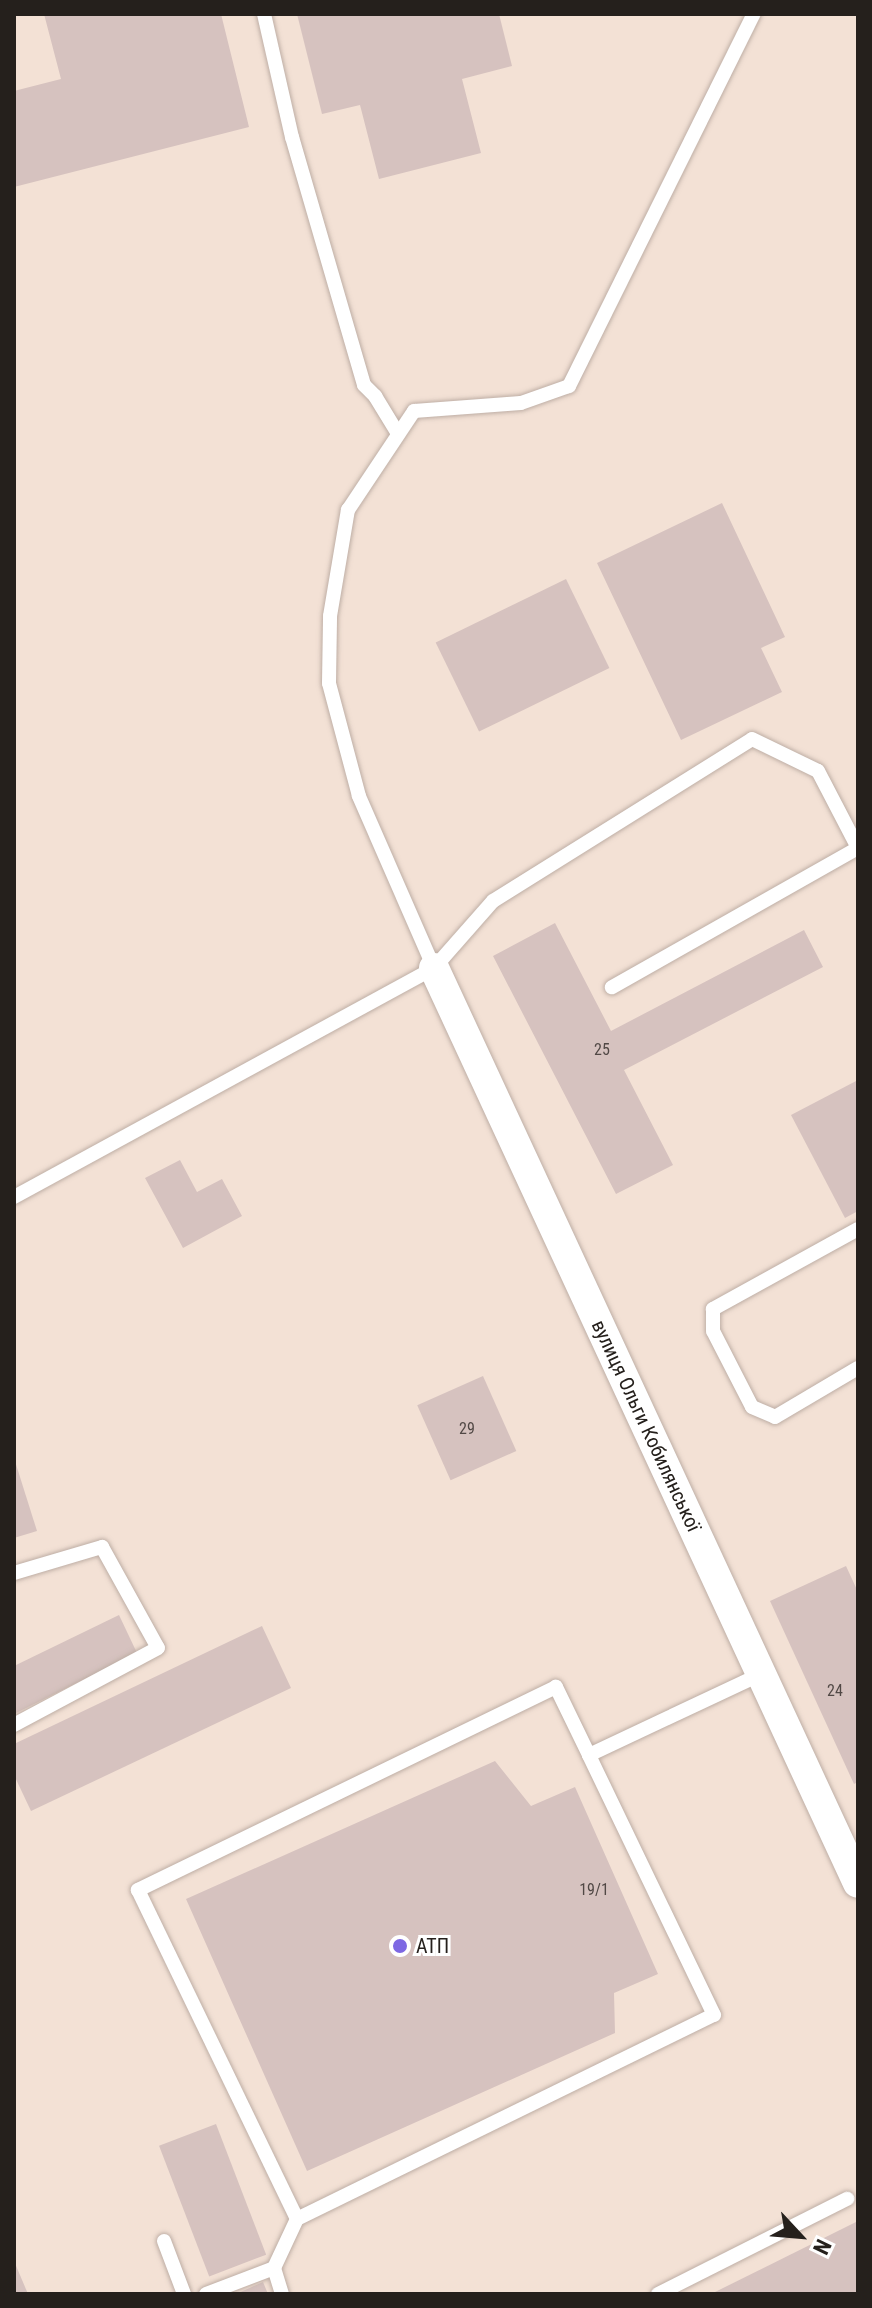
<!DOCTYPE html>
<html>
<head>
<meta charset="utf-8">
<style>
	body { margin:0 }
	#map { position:relative; width:872px; height:2308px; overflow:hidden; background:#fef1e8; font-family:"Roboto Condensed",sans-serif }
	div>[style] { position:absolute }
	.built>* { inset:0; background:#f3e1d5; transform-origin:0 0 }
	.building>* { inset:0; background:#d6c2bf; transform-origin:0 0 }
	.roads { filter:drop-shadow(0 0 2px #beaea5) drop-shadow(0 0 2px #beaea5) }
	.lane>* { height:14px; margin:-7px; padding:0 7px; transform-origin:7px; border-radius:7px; background:#fff }
	.street>* { height:30px; margin:-15px; padding:0 15px; transform-origin:15px; border-radius:15px; background:#fff }
	.dots>* { width:22px; height:22px; translate:-50% -50%; box-sizing:border-box; border:4px solid #fff; border-radius:50% }
	span { translate:-50% -50%; white-space:nowrap; text-align:center; line-height:1.15; -webkit-text-stroke:6px #fff; paint-order:stroke }
	.number-label { font-size:16px; color:#514845 }
	.number-label span { -webkit-text-stroke-width:0 }
	.street-label { font-size:20px; color:#25201c }
	.poi-label { font-size:20px; color:#25201c }
	.left { translate:0 -50%; text-align:left }
	.frame { position:absolute; inset:0; border:16px solid #25201c; pointer-events:none }
	.north { position:absolute; left:760px; top:2196px; width:80px; height:80px; -webkit-text-stroke:6px #fff; paint-order:stroke; rotate:116deg; font-size:22px; font-weight:700; line-height:32px; text-align:center; color:#25201c }
	.north::after { content:''; display:block; margin:auto; width:28px; height:36px; background:#25201c; clip-path:polygon(50% 0,100% 100%,50% 72%,0 100%) }
</style>
</head>
<body>
<div id="map">
	<div class="built">
		<div style="left:14px;top:14px;width:844px;height:2280px"></div>
	</div>
	<div class="building">
		<div style="clip-path:polygon(44px 14px,221px 14px,249px 127px,14px 187px,14px 91px,61px 79px)"></div>
		<div style="clip-path:polygon(297px 14px,499px 14px,512px 66px,462px 79px,481px 153px,379px 179px,360px 105px,322px 114px)"></div>
		<div style="clip-path:polygon(722px 503px,785px 637px,761px 648px,782px 692px,681px 740px,597px 563px)"></div>
		<div style="left:566px;top:579px;width:99px;height:145px;rotate:64deg"></div>
		<div style="clip-path:polygon(555px 923px,611px 1031px,804px 930px,823px 967px,624px 1070px,673px 1165px,616px 1194px,493px 956px)"></div>
		<div style="clip-path:polygon(858px 1080px,858px 1211px,845px 1218px,791px 1115px)"></div>
		<div style="clip-path:polygon(180px 1160px,197px 1192px,222px 1179px,242px 1216px,183px 1248px,145px 1178px)"></div>
		<div style="left:483px;top:1376px;width:82px;height:72px;rotate:66deg"></div>
		<div style="clip-path:polygon(14px 1458px,37px 1531px,14px 1538px)"></div>
		<div style="clip-path:polygon(846px 1566px,858px 1592px,858px 1782px,854px 1784px,770px 1601px)"></div>
		<div style="clip-path:polygon(119px 1615px,137px 1653px,14px 1714px,14px 1666px)"></div>
		<div style="clip-path:polygon(262px 1626px,291px 1688px,31px 1811px,14px 1775px,14px 1744px)"></div>
		<div style="clip-path:polygon(495px 1761px,531px 1806px,575px 1787px,658px 1974px,614px 1993px,615px 2033px,307px 2171px,186px 1899px)"></div>
		<div style="left:216px;top:2124px;width:140px;height:61px;rotate:69deg"></div>
		<div style="clip-path:polygon(858px 2221px,858px 2294px,711px 2294px)"></div>
		<div style="clip-path:polygon(14px 2261px,28px 2294px,14px 2294px)"></div>
		<div style="clip-path:polygon(263px 2282px,268px 2294px,236px 2294px)"></div>
	</div>
	<div class="roads">
		<div class="lane">
			<div style="left:264px;top:14px;width:126px;rotate:77.2deg"></div>
			<div style="left:292px;top:137px;width:258px;rotate:73.8deg"></div>
			<div style="left:364px;top:385px;width:16px;rotate:45deg"></div>
			<div style="left:375px;top:396px;width:42px;rotate:58.6deg"></div>
			<div style="left:434px;top:968px;width:188px;rotate:-113.6deg"></div>
			<div style="left:359px;top:796px;width:117px;rotate:-104.9deg"></div>
			<div style="left:329px;top:683px;width:67px;rotate:-89.1deg"></div>
			<div style="left:330px;top:616px;width:108px;rotate:-80.4deg"></div>
			<div style="left:348px;top:510px;width:119px;rotate:-56.3deg"></div>
			<div style="left:414px;top:411px;width:107px;rotate:-4.3deg"></div>
			<div style="left:521px;top:403px;width:51px;rotate:-19.5deg"></div>
			<div style="left:569px;top:386px;width:415px;rotate:-63.6deg"></div>
			<div style="left:14px;top:1197px;width:478px;rotate:-28.6deg"></div>
			<div style="left:434px;top:968px;width:89px;rotate:-48.6deg"></div>
			<div style="left:493px;top:901px;width:305px;rotate:-32deg"></div>
			<div style="left:752px;top:739px;width:73px;rotate:25.9deg"></div>
			<div style="left:818px;top:771px;width:87px;rotate:62.5deg"></div>
			<div style="left:858px;top:848px;width:283px;rotate:150.5deg"></div>
			<div style="left:858px;top:1229px;width:166px;rotate:151.1deg"></div>
			<div style="left:713px;top:1309px;width:22px;rotate:90deg"></div>
			<div style="left:713px;top:1331px;width:85px;rotate:62.8deg"></div>
			<div style="left:752px;top:1407px;width:25px;rotate:23deg"></div>
			<div style="left:775px;top:1417px;width:96px;rotate:-30.6deg"></div>
			<div style="left:14px;top:1573px;width:92px;rotate:-16.5deg"></div>
			<div style="left:102px;top:1547px;width:115px;rotate:61deg"></div>
			<div style="left:158px;top:1648px;width:163px;rotate:151.9deg"></div>
			<div style="left:589px;top:1755px;width:76px;rotate:-115.9deg"></div>
			<div style="left:556px;top:1687px;width:465px;rotate:154.1deg"></div>
			<div style="left:138px;top:1890px;width:365px;rotate:64.2deg"></div>
			<div style="left:297px;top:2219px;width:464px;rotate:-26.1deg"></div>
			<div style="left:714px;top:2015px;width:288px;rotate:-115.7deg"></div>
			<div style="left:589px;top:1755px;width:190px;rotate:-25.2deg"></div>
			<div style="left:164px;top:2241px;width:57px;rotate:69.3deg"></div>
			<div style="left:274px;top:2268px;width:27px;rotate:73deg"></div>
			<div style="left:206px;top:2294px;width:73px;rotate:-20.9deg"></div>
			<div style="left:274px;top:2268px;width:54px;rotate:-64.9deg"></div>
			<div style="left:658px;top:2294px;width:212px;rotate:-26.7deg"></div>
		</div>
		<div class="street">
			<div style="left:434px;top:968px;width:1008px;rotate:65.14deg"></div>
		</div>
	</div>
	<div class="dots">
		<div style="left:400px;top:1946px;background:#7d68e3"></div>
	</div>
	<div class="number-label">
		<span style="left:602px;top:1050px">25</span>
		<span style="left:467px;top:1429px">29</span>
		<span style="left:835px;top:1691px">24</span>
		<span style="left:594px;top:1890px">19/1</span>
	</div>
	<div class="street-label">
		<span style="left:646px;top:1426px;rotate:65deg">вулиця Ольги Кобилянської</span>
	</div>
	<div class="poi-label">
		<span class="left" style="left:416px;top:1946px">АТП</span>
	</div>
	<div class="frame"></div>
	<div class="north">N</div>
</div>
</body>
</html>
